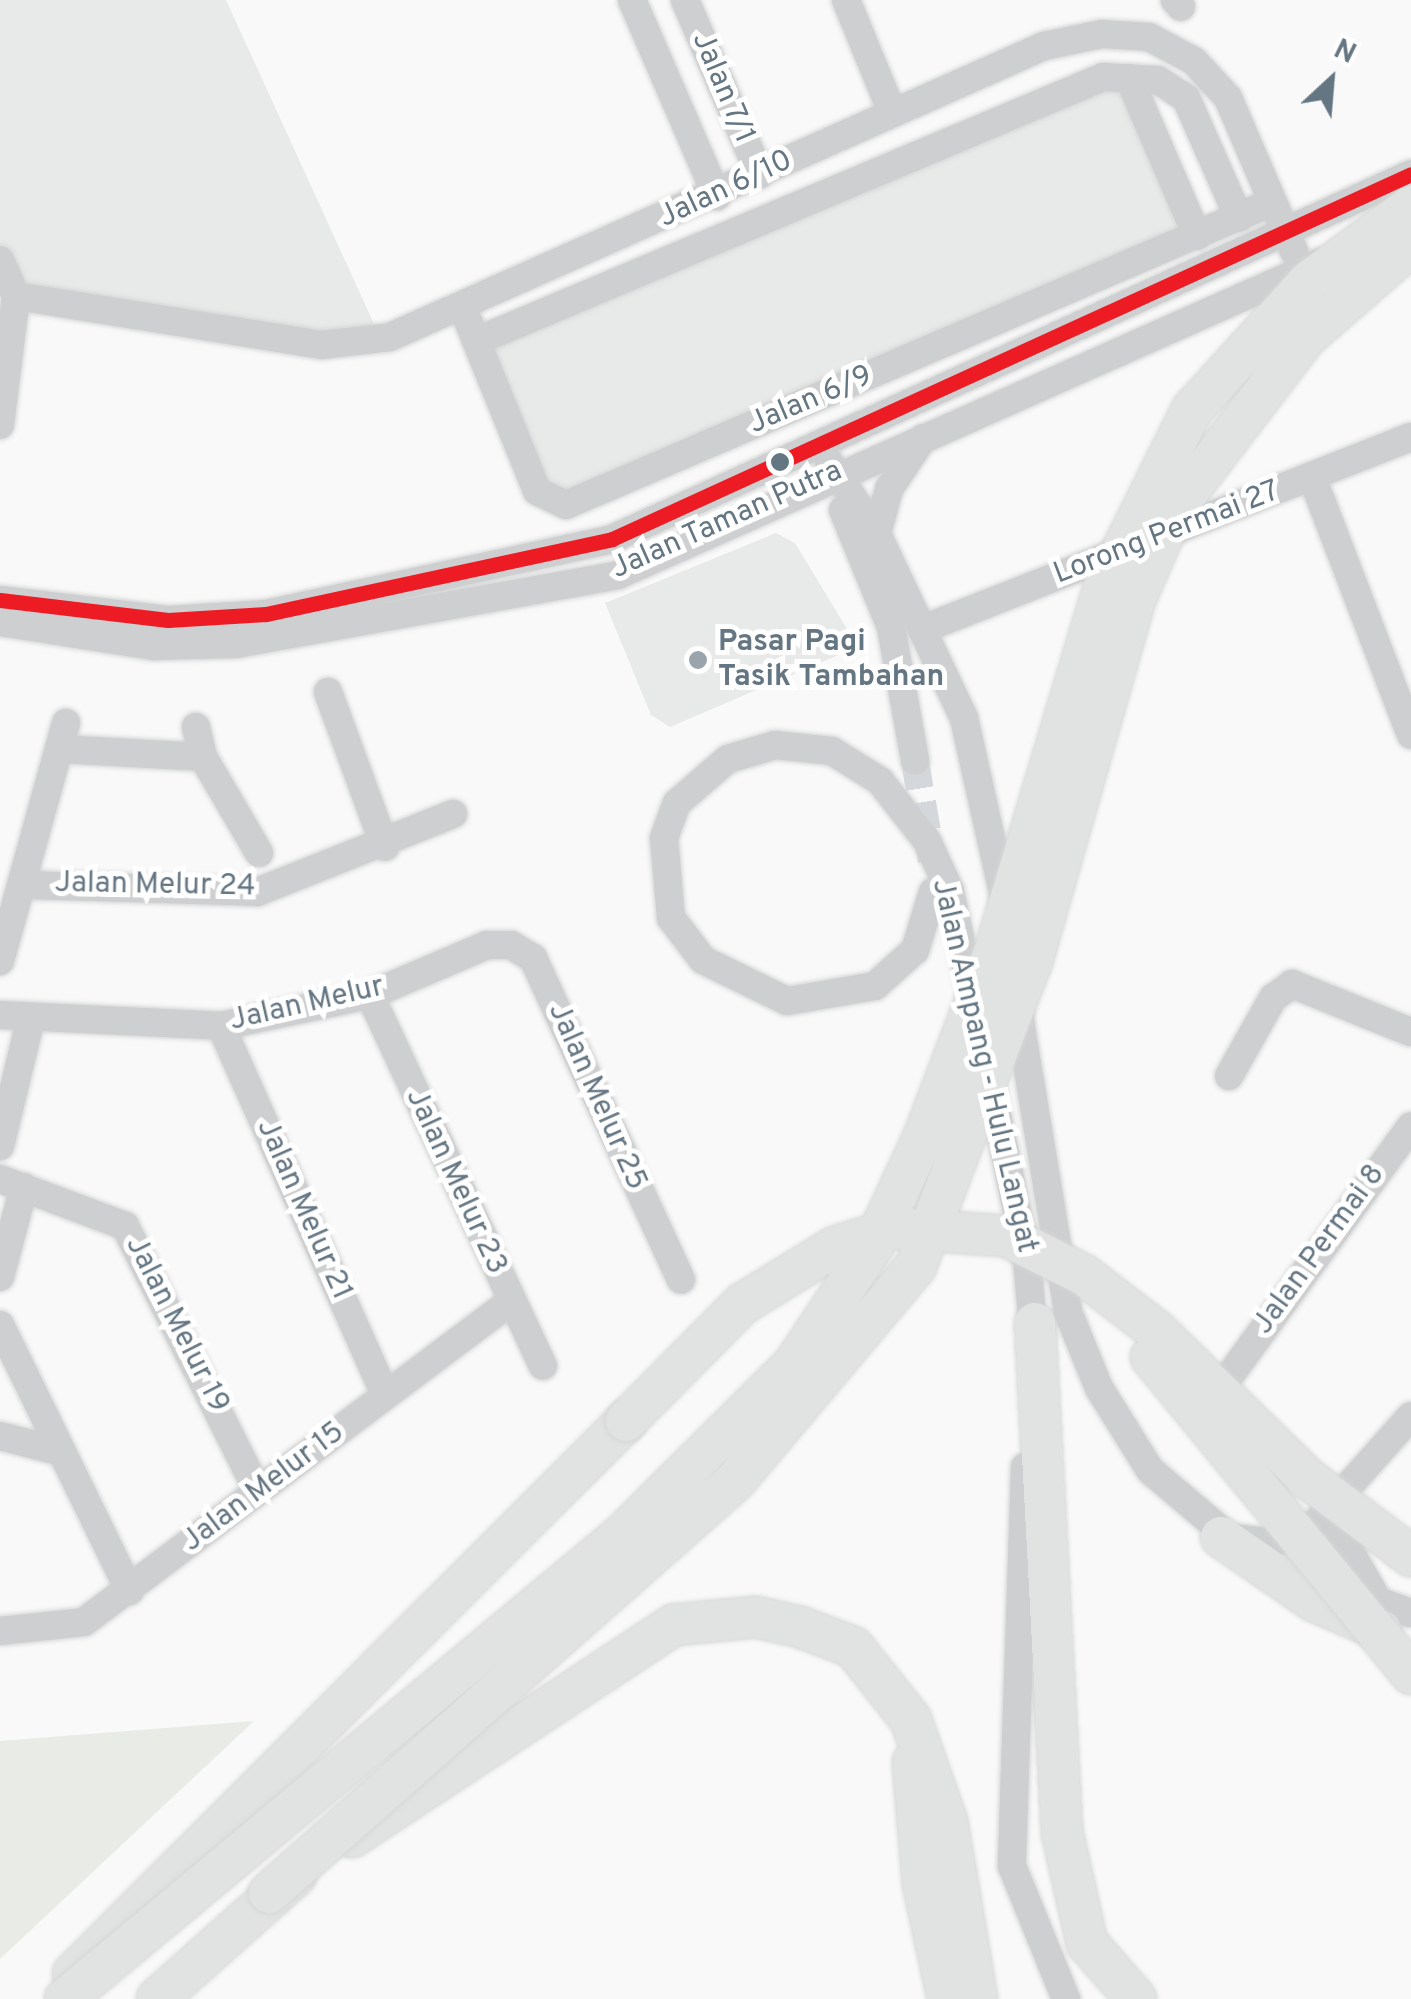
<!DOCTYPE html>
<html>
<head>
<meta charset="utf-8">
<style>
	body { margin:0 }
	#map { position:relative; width:1411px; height:1999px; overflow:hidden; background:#f9f9f9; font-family:Overpass,sans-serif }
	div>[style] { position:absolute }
	.built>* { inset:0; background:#e8e9e9 }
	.green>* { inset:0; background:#e8ebe6 }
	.minor-tunnel>* { height:28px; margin-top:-14px; transform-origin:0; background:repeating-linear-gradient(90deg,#d4d8dc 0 28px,transparent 0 42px) }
	.roads { filter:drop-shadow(0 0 2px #d5d6d6) drop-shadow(0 0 2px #d5d6d6) }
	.minor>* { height:28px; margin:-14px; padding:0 14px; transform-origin:14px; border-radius:14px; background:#cecfd0 }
	.highway>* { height:40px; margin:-20px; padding:0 20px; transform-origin:20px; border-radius:20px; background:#e1e2e2 }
	.bridges { filter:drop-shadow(0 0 2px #d5d6d6) drop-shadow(0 0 2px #d5d6d6) }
	.highway-bridge>* { height:40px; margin:-20px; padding:0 20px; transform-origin:20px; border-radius:20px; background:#e1e2e2 }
	.bus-1>* { height:15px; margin:-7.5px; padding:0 7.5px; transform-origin:7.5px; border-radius:7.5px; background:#ed1b24 }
	.dots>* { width:28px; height:28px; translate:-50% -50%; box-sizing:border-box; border:5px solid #fff; border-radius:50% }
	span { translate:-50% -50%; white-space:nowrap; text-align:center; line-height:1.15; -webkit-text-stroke:10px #fff; paint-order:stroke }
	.street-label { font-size:30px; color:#657683 }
	.poi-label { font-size:30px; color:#657683; font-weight:700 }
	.left { translate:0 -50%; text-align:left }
	.north { position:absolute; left:1281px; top:30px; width:100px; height:100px; -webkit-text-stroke:8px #fff; paint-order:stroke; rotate:26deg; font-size:28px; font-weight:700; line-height:40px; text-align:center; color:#657683 }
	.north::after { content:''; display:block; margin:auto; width:35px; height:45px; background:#657683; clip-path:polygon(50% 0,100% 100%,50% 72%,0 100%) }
</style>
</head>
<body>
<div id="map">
	<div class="built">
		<div style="clip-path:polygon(0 0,226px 0,375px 326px,317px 333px,18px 284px,0 244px)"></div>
		<div style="clip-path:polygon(1105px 84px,1124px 86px,1188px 233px,568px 498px,542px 487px,489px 344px)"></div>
		<div style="clip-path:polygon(776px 533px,795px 543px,850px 634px,843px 653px,670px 727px,651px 715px,605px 603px)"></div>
	</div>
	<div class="green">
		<div style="clip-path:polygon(254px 1721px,0 1959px,0 1741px)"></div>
	</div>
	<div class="minor-tunnel">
		<div style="left:915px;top:761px;width:101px;rotate:80.4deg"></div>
	</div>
	<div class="roads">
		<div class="minor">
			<div style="left:632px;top:0;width:214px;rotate:66.6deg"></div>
			<div style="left:685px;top:0;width:190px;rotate:66.8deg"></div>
			<div style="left:846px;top:0;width:121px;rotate:67.7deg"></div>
			<div style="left:1175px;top:0;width:9px;rotate:49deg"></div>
			<div style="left:1129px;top:78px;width:172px;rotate:66.7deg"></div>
			<div style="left:0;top:260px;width:39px;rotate:66deg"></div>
			<div style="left:16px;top:296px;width:130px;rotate:97.1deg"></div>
			<div style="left:16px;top:296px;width:309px;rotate:9.1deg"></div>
			<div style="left:321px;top:345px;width:69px;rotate:-6.6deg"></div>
			<div style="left:390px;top:337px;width:716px;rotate:-23.99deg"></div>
			<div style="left:1044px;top:46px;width:59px;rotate:-11.7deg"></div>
			<div style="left:1102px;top:34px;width:47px;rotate:3.7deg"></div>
			<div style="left:1149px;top:37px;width:51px;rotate:28.1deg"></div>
			<div style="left:1194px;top:61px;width:50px;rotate:47.4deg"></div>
			<div style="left:1228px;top:98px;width:167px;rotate:66.7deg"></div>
			<div style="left:462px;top:306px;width:200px;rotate:67.9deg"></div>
			<div style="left:537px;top:491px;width:32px;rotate:26deg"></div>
			<div style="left:566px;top:505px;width:764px;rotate:-23.21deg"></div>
			<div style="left:479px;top:340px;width:677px;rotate:-22.85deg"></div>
			<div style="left:1103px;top:77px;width:55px;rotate:3.1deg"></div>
			<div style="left:1158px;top:80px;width:33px;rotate:33deg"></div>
			<div style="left:1186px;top:98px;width:131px;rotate:66.2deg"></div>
			<div style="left:829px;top:462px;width:87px;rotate:56.3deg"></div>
			<div style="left:877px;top:534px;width:204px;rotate:64.7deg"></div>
			<div style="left:964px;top:718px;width:193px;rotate:77.4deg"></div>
			<div style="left:1312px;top:477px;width:276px;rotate:69deg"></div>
			<div style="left:843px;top:510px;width:126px;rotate:67.7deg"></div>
			<div style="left:891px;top:627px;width:136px;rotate:79.8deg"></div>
			<div style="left:877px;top:534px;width:47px;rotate:-75.1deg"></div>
			<div style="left:889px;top:489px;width:61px;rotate:-56.3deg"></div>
			<div style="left:0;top:600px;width:169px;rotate:6.8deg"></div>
			<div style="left:168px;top:620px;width:98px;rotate:-3.5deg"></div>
			<div style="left:266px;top:614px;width:354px;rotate:-12.2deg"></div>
			<div style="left:612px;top:539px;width:878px;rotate:-24.55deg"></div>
			<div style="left:0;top:622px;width:156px;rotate:8.9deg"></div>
			<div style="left:154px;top:646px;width:82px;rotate:-1.4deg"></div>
			<div style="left:236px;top:644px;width:388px;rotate:-10.2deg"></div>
			<div style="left:618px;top:575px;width:767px;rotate:-23.99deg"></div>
			<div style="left:923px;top:629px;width:524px;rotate:-21.48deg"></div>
			<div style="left:328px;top:692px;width:165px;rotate:69.8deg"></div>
			<div style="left:196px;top:727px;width:31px;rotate:77deg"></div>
			<div style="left:203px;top:757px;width:111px;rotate:59.7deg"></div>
			<div style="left:60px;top:749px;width:143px;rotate:3.2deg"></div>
			<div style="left:23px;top:885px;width:234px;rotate:1.7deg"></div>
			<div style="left:257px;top:892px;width:211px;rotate:-21.7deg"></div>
			<div style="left:933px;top:892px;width:61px;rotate:107.2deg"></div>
			<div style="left:915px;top:950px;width:54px;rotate:138deg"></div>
			<div style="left:875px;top:986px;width:89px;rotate:170.3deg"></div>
			<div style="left:787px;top:1001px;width:93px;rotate:-154deg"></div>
			<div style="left:703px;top:960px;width:53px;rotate:-127.3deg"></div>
			<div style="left:671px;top:918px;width:80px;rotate:-95deg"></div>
			<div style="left:664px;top:838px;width:37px;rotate:-70deg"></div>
			<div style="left:677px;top:803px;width:67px;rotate:-40.8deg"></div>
			<div style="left:728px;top:759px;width:49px;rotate:-16.6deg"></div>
			<div style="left:775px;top:745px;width:57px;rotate:6deg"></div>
			<div style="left:832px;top:751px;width:57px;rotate:32deg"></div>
			<div style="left:880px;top:781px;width:76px;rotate:51.9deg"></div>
			<div style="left:927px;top:841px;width:55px;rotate:65.3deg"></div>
			<div style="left:950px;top:891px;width:116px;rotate:78.1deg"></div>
			<div style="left:0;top:961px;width:247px;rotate:-74.5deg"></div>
			<div style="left:370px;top:995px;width:409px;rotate:65deg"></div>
			<div style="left:1017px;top:1003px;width:313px;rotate:80.6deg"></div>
			<div style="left:1068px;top:1312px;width:82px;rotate:67.8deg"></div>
			<div style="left:1099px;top:1388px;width:97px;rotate:58.1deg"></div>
			<div style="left:1150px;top:1470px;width:114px;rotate:40.4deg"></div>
			<div style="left:0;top:1015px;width:221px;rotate:2.8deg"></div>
			<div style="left:221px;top:1026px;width:152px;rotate:-11.8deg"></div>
			<div style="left:370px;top:995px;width:127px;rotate:-23.1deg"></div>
			<div style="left:487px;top:945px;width:24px"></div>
			<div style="left:511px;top:945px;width:26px;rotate:31deg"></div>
			<div style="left:533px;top:958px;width:354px;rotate:65.3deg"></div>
			<div style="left:221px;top:1026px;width:403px;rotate:66deg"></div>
			<div style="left:1229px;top:1076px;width:90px;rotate:-60.6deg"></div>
			<div style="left:1273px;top:998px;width:24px;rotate:-36deg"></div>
			<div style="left:1292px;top:984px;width:128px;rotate:22deg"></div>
			<div style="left:989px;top:1077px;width:186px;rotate:78.2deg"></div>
			<div style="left:1027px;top:1259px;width:80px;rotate:85deg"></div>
			<div style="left:0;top:1146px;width:132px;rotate:-76.4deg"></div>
			<div style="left:0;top:1179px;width:134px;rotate:20.6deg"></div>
			<div style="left:125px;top:1226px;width:297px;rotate:63.4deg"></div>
			<div style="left:0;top:1277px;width:93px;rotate:-75.1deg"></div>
			<div style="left:0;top:1325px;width:296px;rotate:64deg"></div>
			<div style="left:1231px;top:1374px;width:306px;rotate:-54deg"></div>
			<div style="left:0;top:1436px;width:64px;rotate:14.5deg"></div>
			<div style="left:1025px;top:1467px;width:399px;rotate:91.9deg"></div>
			<div style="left:1012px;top:1866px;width:144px;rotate:67.9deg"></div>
			<div style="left:1346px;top:1496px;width:38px;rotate:99deg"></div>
			<div style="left:1340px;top:1534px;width:77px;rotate:60.4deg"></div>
			<div style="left:1226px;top:1537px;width:48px;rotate:7.1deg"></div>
			<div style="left:1274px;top:1543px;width:43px;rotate:-23.6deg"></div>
			<div style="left:1313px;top:1526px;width:147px;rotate:-48.3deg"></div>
			<div style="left:1341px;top:1588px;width:74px;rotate:19.7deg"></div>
			<div style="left:0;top:1631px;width:84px;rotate:-6.1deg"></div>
			<div style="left:84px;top:1622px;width:533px;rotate:-36.91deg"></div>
		</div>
		<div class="highway">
			<div style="left:1035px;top:1323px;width:510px;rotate:86.96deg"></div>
			<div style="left:1062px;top:1832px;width:114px;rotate:77.3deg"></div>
			<div style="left:1087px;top:1943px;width:74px;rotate:48.8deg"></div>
			<div style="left:1221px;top:1537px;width:113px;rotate:34.5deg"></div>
			<div style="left:1314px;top:1601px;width:73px;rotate:23.4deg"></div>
			<div style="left:913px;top:1762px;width:121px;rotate:85.3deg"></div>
			<div style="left:923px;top:1883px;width:119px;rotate:77.8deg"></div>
			<div style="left:352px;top:1837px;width:386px;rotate:-33.4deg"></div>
			<div style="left:674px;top:1625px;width:82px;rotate:-5.6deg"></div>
			<div style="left:756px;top:1617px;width:45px;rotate:12.8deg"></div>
			<div style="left:800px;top:1627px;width:57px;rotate:20.7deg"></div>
			<div style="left:853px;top:1647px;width:93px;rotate:51.5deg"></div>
			<div style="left:911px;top:1720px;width:108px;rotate:70.6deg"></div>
			<div style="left:947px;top:1822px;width:180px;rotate:80.4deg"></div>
			<div style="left:73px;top:1974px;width:782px;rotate:-45deg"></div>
			<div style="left:157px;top:1999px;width:186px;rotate:-41.7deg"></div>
		</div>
	</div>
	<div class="bridges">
		<div class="highway-bridge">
			<div style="left:1151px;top:1357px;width:410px;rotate:50.6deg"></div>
			<div style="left:626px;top:1421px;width:165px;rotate:-45.2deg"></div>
			<div style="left:742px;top:1304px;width:109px;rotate:-31.5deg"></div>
			<div style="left:835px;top:1247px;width:62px;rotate:-17.9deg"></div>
			<div style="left:894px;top:1228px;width:112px;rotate:4.1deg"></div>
			<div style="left:1006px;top:1236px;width:87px;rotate:26.6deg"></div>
			<div style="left:1084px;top:1275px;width:92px;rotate:37.5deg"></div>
			<div style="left:1157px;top:1331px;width:210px;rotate:44.4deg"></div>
			<div style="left:1307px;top:1478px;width:130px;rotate:36.9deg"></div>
			<div style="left:269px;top:1893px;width:622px;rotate:-41.48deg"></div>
			<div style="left:735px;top:1481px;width:281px;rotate:-49.9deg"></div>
			<div style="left:916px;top:1266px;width:326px;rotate:-69.2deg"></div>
			<div style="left:1032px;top:961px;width:379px;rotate:-74.1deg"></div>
			<div style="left:1136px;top:597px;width:95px;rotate:-66.4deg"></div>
			<div style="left:1174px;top:510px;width:216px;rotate:-52.7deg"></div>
			<div style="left:1305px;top:338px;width:140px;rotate:-41deg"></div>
			<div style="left:65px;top:1999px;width:725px;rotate:-39.8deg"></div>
			<div style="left:622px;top:1535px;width:243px;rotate:-44.8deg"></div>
			<div style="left:794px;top:1364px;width:144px;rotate:-56.3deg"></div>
			<div style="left:874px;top:1244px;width:121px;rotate:-65.1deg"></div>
			<div style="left:925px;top:1134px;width:200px;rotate:-69.2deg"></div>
			<div style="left:996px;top:947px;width:376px;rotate:-73.3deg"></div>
			<div style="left:1104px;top:587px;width:198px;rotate:-63.6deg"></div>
			<div style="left:1192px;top:410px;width:174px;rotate:-47.8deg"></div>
			<div style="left:1309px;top:281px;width:127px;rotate:-36.3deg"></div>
		</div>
	</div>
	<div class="bus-1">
		<div style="left:0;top:600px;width:169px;rotate:6.8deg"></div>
		<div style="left:168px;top:620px;width:98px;rotate:-3.5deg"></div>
		<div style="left:266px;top:614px;width:354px;rotate:-12.2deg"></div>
		<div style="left:612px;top:539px;width:878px;rotate:-24.55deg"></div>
	</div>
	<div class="dots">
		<div style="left:780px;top:462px;background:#657683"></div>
		<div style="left:698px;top:660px;background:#99a4ac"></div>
	</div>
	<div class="street-label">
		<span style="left:722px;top:88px;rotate:67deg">Jalan 7/1</span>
		<span style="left:726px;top:190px;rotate:-25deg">Jalan 6/10</span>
		<span style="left:811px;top:401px;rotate:-23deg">Jalan 6/9</span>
		<span style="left:727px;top:521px;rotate:-24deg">Jalan Taman Putra</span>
		<span style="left:1167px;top:534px;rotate:-21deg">Lorong Permai 27</span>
		<span style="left:155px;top:886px;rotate:1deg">Jalan Melur 24</span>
		<span style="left:307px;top:1005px;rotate:-13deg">Jalan Melur</span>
		<span style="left:983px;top:1066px;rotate:77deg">Jalan Ampang - Hulu Langat</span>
		<span style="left:596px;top:1097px;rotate:66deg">Jalan Melur 25</span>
		<span style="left:455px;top:1182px;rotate:65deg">Jalan Melur 23</span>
		<span style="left:303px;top:1210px;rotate:66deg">Jalan Melur 21</span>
		<span style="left:1320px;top:1250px;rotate:-54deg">Jalan Permai 8</span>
		<span style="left:176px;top:1325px;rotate:63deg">Jalan Melur 19</span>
		<span style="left:264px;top:1488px;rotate:-37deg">Jalan Melur 15</span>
	</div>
	<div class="poi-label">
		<span class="left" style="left:718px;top:660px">Pasar Pagi<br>Tasik Tambahan</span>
	</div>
	<div class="north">N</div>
</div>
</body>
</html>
